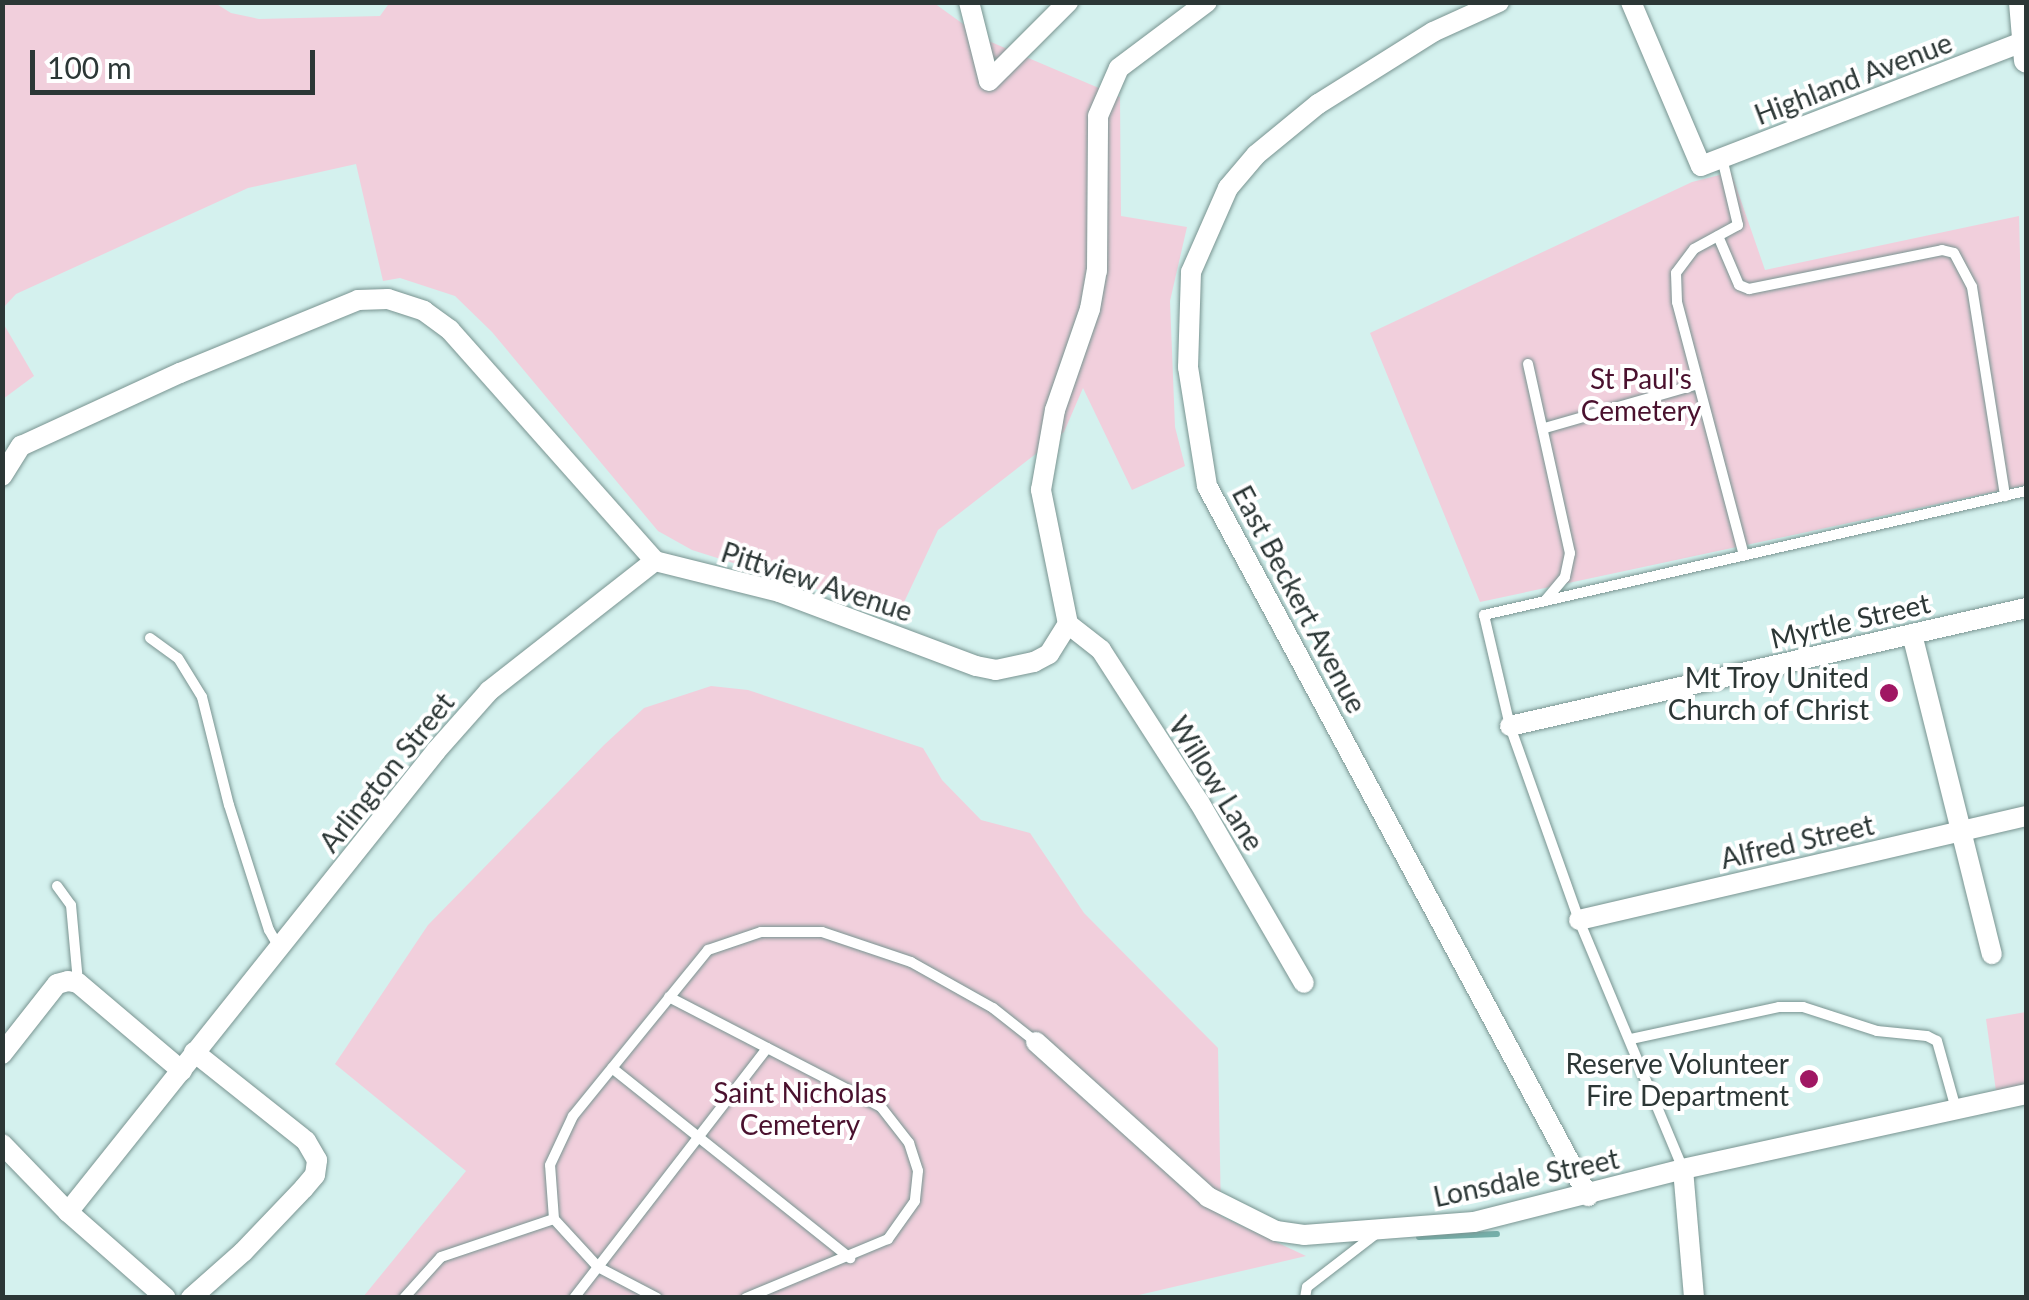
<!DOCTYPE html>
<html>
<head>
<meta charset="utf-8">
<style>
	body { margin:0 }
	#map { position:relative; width:2029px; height:1300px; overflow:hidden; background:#d4f1ee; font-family:Lato,sans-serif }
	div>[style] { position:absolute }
	.green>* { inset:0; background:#f1cfdc }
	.stream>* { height:6px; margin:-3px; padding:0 3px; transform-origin:3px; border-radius:3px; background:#75afa9 }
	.roads { filter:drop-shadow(0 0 2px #799491) drop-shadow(0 0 2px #799491) }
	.service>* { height:10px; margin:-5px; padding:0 5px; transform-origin:5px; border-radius:5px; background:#fff }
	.minor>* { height:20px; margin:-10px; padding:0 10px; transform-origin:10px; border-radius:10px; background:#fff }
	.tertiary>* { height:25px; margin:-12.5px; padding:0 12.5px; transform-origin:12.5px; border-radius:12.5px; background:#fff }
	.dots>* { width:28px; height:28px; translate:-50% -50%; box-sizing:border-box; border:5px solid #fff; border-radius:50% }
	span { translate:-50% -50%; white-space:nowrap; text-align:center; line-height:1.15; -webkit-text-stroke:8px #fff; paint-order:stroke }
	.street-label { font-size:28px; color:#2c3736 }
	.park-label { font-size:28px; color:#4a112e }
	.poi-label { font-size:28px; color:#2c3736 }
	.right { translate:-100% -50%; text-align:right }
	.frame { position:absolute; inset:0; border:5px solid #2c3736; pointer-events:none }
	.scale { position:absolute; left:30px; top:50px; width:285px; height:45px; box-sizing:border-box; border:5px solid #2c3736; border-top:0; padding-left:12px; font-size:30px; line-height:35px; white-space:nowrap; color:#2c3736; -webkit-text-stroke:8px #fff; paint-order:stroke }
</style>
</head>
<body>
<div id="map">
	<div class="green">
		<div style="clip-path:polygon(390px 2px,934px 3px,984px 39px,1120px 97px,1121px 216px,1187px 227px,1170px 301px,1175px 427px,1185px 466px,1132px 490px,1083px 388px,1064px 432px,938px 530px,898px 615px,692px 550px,658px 531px,492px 332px,455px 296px,400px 278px,383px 281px,356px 164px,248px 188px,16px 294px,3px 308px,3px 3px,215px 3px,231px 13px,259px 19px,380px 16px)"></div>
		<div style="clip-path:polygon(1731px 172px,1765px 270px,2019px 216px,2026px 485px,1480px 602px,1370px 333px,1692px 182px)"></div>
		<div style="clip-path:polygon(3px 323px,34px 376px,3px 399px,2px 399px)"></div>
		<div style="clip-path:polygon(711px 686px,748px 690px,923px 748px,942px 780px,981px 820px,1030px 833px,1084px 913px,1218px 1048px,1221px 1216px,1306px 1256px,1126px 1298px,363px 1297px,466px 1171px,335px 1064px,428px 925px,604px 745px,644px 708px)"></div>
		<div style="clip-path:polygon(2026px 1012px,2026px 1084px,1996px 1091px,1986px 1019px)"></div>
	</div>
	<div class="stream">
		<div style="left:1419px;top:1237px;width:78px;rotate:-2.2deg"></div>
	</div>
	<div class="roads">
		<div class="service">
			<div style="left:1722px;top:158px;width:69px;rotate:76.6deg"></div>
			<div style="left:1738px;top:225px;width:50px;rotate:151.4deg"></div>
			<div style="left:1694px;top:249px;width:30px;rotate:127deg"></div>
			<div style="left:1676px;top:273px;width:29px;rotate:88deg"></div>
			<div style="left:1677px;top:302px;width:262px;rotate:75.2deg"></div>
			<div style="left:1718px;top:236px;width:53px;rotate:66.8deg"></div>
			<div style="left:1739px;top:285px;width:11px;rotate:22deg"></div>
			<div style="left:1749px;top:289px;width:197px;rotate:-11.4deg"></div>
			<div style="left:1942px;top:250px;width:12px;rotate:14deg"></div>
			<div style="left:1954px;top:253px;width:38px;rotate:62deg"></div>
			<div style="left:1972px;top:287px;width:212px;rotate:81deg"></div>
			<div style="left:1528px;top:364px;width:194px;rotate:77.5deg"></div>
			<div style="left:1570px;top:553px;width:25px;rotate:102deg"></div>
			<div style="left:1565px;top:577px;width:30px;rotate:130deg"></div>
			<div style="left:1545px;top:428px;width:159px;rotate:-16deg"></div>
			<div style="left:150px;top:638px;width:34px;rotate:36deg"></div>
			<div style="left:178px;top:658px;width:46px;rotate:58.4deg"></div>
			<div style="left:202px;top:697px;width:111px;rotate:76deg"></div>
			<div style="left:229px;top:805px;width:131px;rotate:72.3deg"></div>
			<div style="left:269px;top:930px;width:20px;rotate:60deg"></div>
			<div style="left:57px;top:886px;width:24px;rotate:54deg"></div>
			<div style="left:71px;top:905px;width:77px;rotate:84.8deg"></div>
			<div style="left:669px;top:997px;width:239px;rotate:27.4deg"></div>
			<div style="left:881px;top:1107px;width:46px;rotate:52.1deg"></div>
			<div style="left:909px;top:1143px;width:29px;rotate:72deg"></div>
			<div style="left:918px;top:1171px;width:30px;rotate:96deg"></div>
			<div style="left:915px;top:1201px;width:47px;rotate:125.4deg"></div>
			<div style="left:888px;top:1239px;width:154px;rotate:157.4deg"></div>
			<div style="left:1631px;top:1039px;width:151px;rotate:-12.2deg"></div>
			<div style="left:1779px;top:1007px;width:24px"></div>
			<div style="left:1803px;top:1007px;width:78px;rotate:18deg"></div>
			<div style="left:1877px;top:1031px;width:50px;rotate:5.7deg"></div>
			<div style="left:1927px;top:1036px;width:11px;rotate:27deg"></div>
			<div style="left:1937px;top:1041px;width:71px;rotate:74.4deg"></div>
			<div style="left:612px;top:1068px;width:305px;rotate:38.6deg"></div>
			<div style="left:1683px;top:1169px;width:270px;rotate:-112.7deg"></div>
			<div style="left:1579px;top:920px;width:206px;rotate:-109.6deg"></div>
			<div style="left:1510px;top:726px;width:114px;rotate:-103.2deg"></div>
			<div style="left:1484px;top:615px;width:556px;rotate:-12.89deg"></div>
			<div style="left:404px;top:1298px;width:55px;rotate:-47.9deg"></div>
			<div style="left:441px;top:1257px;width:119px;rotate:-18.6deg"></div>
			<div style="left:574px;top:1298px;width:316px;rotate:-52.3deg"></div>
			<div style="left:657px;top:1298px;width:67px;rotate:-152.3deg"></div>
			<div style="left:598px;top:1267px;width:65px;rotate:-132.5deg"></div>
			<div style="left:554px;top:1219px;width:54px;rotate:-94.2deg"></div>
			<div style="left:550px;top:1165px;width:54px;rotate:-64.9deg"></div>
			<div style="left:573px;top:1116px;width:214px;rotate:-50.9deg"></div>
			<div style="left:708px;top:950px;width:56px;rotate:-18.8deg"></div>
			<div style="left:761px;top:932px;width:61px"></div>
			<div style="left:822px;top:932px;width:94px;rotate:18.6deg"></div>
			<div style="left:911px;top:962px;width:94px;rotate:29.3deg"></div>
			<div style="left:993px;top:1008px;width:55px;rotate:38.3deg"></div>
			<div style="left:1305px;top:1298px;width:11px;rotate:-80deg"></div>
			<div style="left:1307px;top:1287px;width:88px;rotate:-37.6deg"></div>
		</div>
		<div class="minor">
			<div style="left:969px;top:2px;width:81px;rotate:75.8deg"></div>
			<div style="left:1499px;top:2px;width:72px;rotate:155.6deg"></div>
			<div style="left:1433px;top:32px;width:136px;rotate:147.9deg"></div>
			<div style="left:1318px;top:104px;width:80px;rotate:140.6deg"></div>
			<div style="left:1256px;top:155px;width:43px;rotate:130.3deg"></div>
			<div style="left:1228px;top:188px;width:92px;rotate:113.8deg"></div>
			<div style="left:1191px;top:272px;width:95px;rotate:91.8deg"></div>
			<div style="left:1188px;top:367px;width:121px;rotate:80.9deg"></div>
			<div style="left:1207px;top:486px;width:806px;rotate:61.78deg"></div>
			<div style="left:1631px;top:2px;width:178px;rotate:66.9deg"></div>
			<div style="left:1701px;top:166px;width:347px;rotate:-21.1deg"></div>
			<div style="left:989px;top:81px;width:112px;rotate:-45deg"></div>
			<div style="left:2px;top:476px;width:36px;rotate:-58deg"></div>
			<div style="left:21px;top:446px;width:175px;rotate:-24.7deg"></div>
			<div style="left:180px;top:373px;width:192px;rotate:-22.3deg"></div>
			<div style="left:358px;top:300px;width:30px;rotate:-2deg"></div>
			<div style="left:388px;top:299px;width:38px;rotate:18deg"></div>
			<div style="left:424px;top:311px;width:32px;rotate:36deg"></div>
			<div style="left:450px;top:330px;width:309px;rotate:48.4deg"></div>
			<div style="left:655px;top:561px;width:128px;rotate:14deg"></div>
			<div style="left:779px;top:592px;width:210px;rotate:20.6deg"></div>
			<div style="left:976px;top:666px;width:20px;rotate:11deg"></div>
			<div style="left:996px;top:670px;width:39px;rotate:-12deg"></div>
			<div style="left:1034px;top:662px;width:17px;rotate:-28deg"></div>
			<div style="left:1049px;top:654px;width:36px;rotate:-58deg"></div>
			<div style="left:1068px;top:624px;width:137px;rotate:-101.4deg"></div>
			<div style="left:1041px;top:490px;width:81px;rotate:-80.1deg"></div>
			<div style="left:1055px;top:410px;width:107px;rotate:-70.9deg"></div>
			<div style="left:1090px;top:309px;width:39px;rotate:-80deg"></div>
			<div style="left:1097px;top:271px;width:155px;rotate:-89.6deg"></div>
			<div style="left:1098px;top:116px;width:52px;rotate:-66.4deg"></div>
			<div style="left:1119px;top:68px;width:110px;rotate:-36.9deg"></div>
			<div style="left:1068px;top:624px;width:42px;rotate:38.2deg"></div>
			<div style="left:1101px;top:650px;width:181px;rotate:57.2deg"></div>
			<div style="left:1199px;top:802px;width:209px;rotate:59.9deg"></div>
			<div style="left:1912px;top:634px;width:330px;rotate:76deg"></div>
			<div style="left:1510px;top:726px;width:529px;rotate:-12.88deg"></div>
			<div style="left:1579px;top:920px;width:459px;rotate:-13.1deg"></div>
			<div style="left:1036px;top:1042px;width:232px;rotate:42deg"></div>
			<div style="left:1208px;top:1197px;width:76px;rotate:26.6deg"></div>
			<div style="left:1276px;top:1231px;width:28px;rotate:8deg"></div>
			<div style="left:1304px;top:1235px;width:170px;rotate:-4.4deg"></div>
			<div style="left:1474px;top:1222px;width:216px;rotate:-14.2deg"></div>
			<div style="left:1683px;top:1169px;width:351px;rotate:-12.3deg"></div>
			<div style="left:2px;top:1054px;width:89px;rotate:-51.8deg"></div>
			<div style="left:57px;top:984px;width:11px;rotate:-15deg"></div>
			<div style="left:68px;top:981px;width:10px;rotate:11deg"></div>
			<div style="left:78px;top:983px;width:136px;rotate:40.2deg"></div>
			<div style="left:2px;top:1144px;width:95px;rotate:45.9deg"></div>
			<div style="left:68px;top:1212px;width:130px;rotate:41.3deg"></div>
			<div style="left:1683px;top:1169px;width:129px;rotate:85.1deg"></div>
			<div style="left:68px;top:1212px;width:590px;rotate:-51.4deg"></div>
			<div style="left:436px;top:751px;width:80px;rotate:-48.5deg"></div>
			<div style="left:489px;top:691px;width:211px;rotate:-38.1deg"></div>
			<div style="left:191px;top:1298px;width:69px;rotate:-41.5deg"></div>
			<div style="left:243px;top:1252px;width:88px;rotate:-46.4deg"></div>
			<div style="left:304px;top:1188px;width:17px;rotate:-50deg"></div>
			<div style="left:315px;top:1175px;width:15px;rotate:-82deg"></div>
			<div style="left:317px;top:1160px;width:22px;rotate:-120deg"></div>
			<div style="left:306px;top:1141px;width:143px;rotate:-141.5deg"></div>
		</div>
		<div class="tertiary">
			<div style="left:2021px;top:2px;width:58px;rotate:85.1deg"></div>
		</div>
	</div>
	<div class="dots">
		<div style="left:1889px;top:693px;background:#a01763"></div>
		<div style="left:1809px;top:1079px;background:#a01763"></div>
	</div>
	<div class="street-label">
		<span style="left:1853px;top:78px;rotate:-21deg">Highland Avenue</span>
		<span style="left:817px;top:581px;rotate:18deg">Pittview Avenue</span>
		<span style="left:1300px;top:599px;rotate:62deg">East Beckert Avenue</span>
		<span style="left:1850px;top:620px;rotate:-13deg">Myrtle Street</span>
		<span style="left:386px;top:772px;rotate:-51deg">Arlington Street</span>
		<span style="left:1217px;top:783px;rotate:58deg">Willow Lane</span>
		<span style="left:1797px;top:841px;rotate:-13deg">Alfred Street</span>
		<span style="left:1526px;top:1177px;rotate:-12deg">Lonsdale Street</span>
	</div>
	<div class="park-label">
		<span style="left:1641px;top:394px">St Paul's<br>Cemetery</span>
		<span style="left:800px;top:1108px">Saint Nicholas<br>Cemetery</span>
	</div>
	<div class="poi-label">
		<span class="right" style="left:1869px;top:693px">Mt Troy United<br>Church of Christ</span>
		<span class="right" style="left:1789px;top:1079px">Reserve Volunteer<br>Fire Department</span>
	</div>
	<div class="frame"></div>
	<div class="scale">100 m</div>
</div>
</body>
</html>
